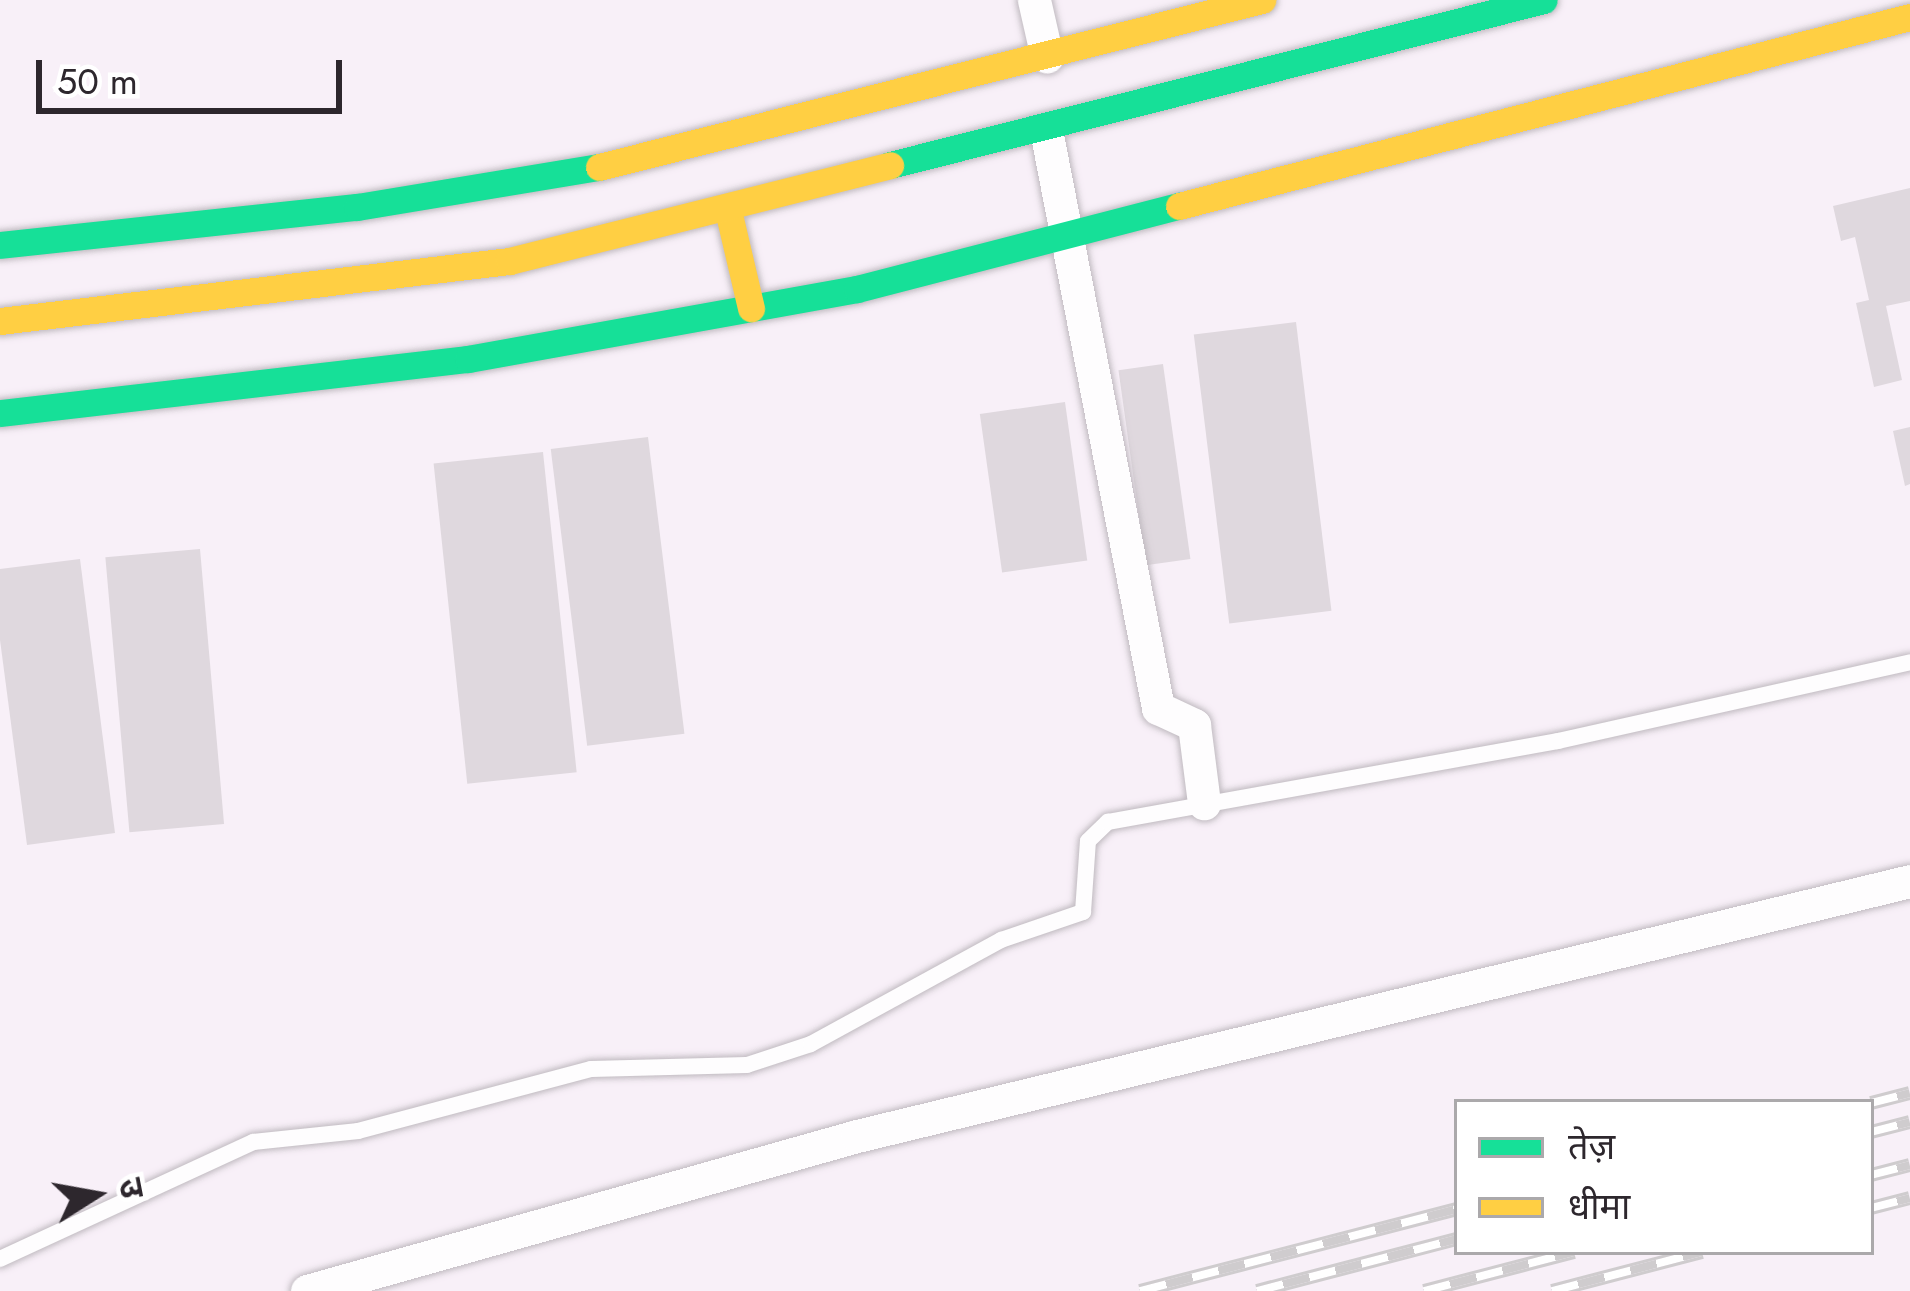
<!DOCTYPE html>
<html>
<head>
<meta charset="utf-8">
<style>
	body { margin:0 }
	#map { position:relative; width:1910px; height:1291px; overflow:hidden; background:#f8f0f8; font-family:Jost,"Noto Sans Devanagari",sans-serif }
	div>[style] { position:absolute }
	.building>* { inset:0; background:#dfd8de; transform-origin:0 0 }
	.roads { filter:drop-shadow(0 0 3px #c0bac0) drop-shadow(0 0 3px #c0bac0) }
	.lane>* { height:16px; margin:-8px; padding:0 8px; transform-origin:8px; border-radius:8px; background:#fefdfe }
	.street>* { height:33px; margin:-16.5px; padding:0 16.5px; transform-origin:16.5px; border-radius:16.5px; background:#fefdfe }
	.fast>* { height:27px; margin:-13.5px; padding:0 13.5px; transform-origin:13.5px; border-radius:13.5px; background:#16e098 }
	.slow>* { height:27px; margin:-13.5px; padding:0 13.5px; transform-origin:13.5px; border-radius:13.5px; background:#ffcf43 }
	.rail>* { height:14px; margin-top:-7px; transform-origin:0; background:repeating-linear-gradient(90deg,#fff 0 27px,#cfccce 0 54px); box-sizing:border-box; border-block:3px solid #cfccce }
	span { translate:-50% -50%; white-space:nowrap; text-align:center; line-height:1.15; -webkit-text-stroke:9px #fff; paint-order:stroke }
	.legend { position:absolute; left:1454px; top:1099px; width:420px; height:156px; box-sizing:border-box; background:#fff; border:3px solid #aba9ab; margin:0; padding:15px 21px; list-style:none; font-size:36px; color:#2d272d }
	.legend li { display:flex; align-items:center; gap:24px; height:60px }
	.legend b { width:60px; border:3px solid #aba9ab }
	.north { position:absolute; left:36px; top:1135px; width:120px; height:120px; -webkit-text-stroke:9px #fff; paint-order:stroke; rotate:79deg; font-size:33px; font-weight:700; line-height:48px; text-align:center; color:#2d272d }
	.north::after { content:''; display:block; margin:auto; width:42px; height:54px; background:#2d272d; clip-path:polygon(50% 0,100% 100%,50% 72%,0 100%) }
	.scale { position:absolute; left:36px; top:60px; width:306px; height:54px; box-sizing:border-box; border:6px solid #2d272d; border-top:0; padding-left:15px; font-size:36px; line-height:42px; white-space:nowrap; color:#2d272d; -webkit-text-stroke:9px #fff; paint-order:stroke }
</style>
</head>
<body>
<div id="map">
	<div class="building">
		<div style="clip-path:polygon(1910px 188px,1910px 301px,1886px 306px,1902px 380px,1874px 387px,1856px 303px,1869px 300px,1855px 237px,1841px 241px,1833px 206px)"></div>
		<div style="left:1296px;top:322px;width:291px;height:103px;rotate:83deg"></div>
		<div style="left:1163px;top:364px;width:197px;height:45px;rotate:82deg"></div>
		<div style="left:1065px;top:402px;width:160px;height:86px;rotate:82deg"></div>
		<div style="clip-path:polygon(1910px 427px,1910px 484px,1905px 486px,1893px 431px)"></div>
		<div style="left:648px;top:437px;width:299px;height:98px;rotate:83deg"></div>
		<div style="left:543px;top:452px;width:322px;height:110px;rotate:84deg"></div>
		<div style="left:200px;top:549px;width:276px;height:95px;rotate:85deg"></div>
		<div style="clip-path:polygon(80px 559px,115px 833px,27px 845px,0 640px,0 569px)"></div>
	</div>
	<div class="roads">
		<div class="lane">
			<div style="left:0;top:1259px;width:279px;rotate:-24.8deg"></div>
			<div style="left:253px;top:1142px;width:106px;rotate:-6deg"></div>
			<div style="left:358px;top:1131px;width:241px;rotate:-14.9deg"></div>
			<div style="left:591px;top:1069px;width:156px;rotate:-1.5deg"></div>
			<div style="left:747px;top:1065px;width:67px;rotate:-18.2deg"></div>
			<div style="left:811px;top:1044px;width:217px;rotate:-28.7deg"></div>
			<div style="left:1001px;top:940px;width:87px;rotate:-18.9deg"></div>
			<div style="left:1083px;top:912px;width:71px;rotate:-86deg"></div>
			<div style="left:1088px;top:841px;width:28px;rotate:-44deg"></div>
			<div style="left:1108px;top:822px;width:457px;rotate:-10.2deg"></div>
			<div style="left:1558px;top:741px;width:361px;rotate:-12.6deg"></div>
		</div>
		<div class="street">
			<div style="left:1034px;top:0;width:58px;rotate:77.2deg"></div>
			<div style="left:1046px;top:130px;width:589px;rotate:79.03deg"></div>
			<div style="left:1158px;top:708px;width:40px;rotate:25deg"></div>
			<div style="left:1194px;top:725px;width:79px;rotate:82.7deg"></div>
			<div style="left:307px;top:1291px;width:571px;rotate:-15.74deg"></div>
			<div style="left:857px;top:1136px;width:1083px;rotate:-13.61deg"></div>
		</div>
		<div class="fast">
			<div style="left:890px;top:165px;width:674px;rotate:-14.16deg"></div>
			<div style="left:0;top:245px;width:359px;rotate:-6.1deg"></div>
			<div style="left:357px;top:207px;width:245px;rotate:-9.4deg"></div>
			<div style="left:0;top:413px;width:471px;rotate:-6.6deg"></div>
			<div style="left:468px;top:359px;width:395px;rotate:-10.2deg"></div>
			<div style="left:857px;top:289px;width:333px;rotate:-14.5deg"></div>
		</div>
		<div class="slow">
			<div style="left:599px;top:167px;width:684px;rotate:-14.14deg"></div>
			<div style="left:1179px;top:206px;width:755px;rotate:-14.5deg"></div>
			<div style="left:728px;top:210px;width:101px;rotate:76.8deg"></div>
			<div style="left:0;top:321px;width:513px;rotate:-6.72deg"></div>
			<div style="left:509px;top:261px;width:393px;rotate:-14.1deg"></div>
		</div>
	</div>
	<div class="rail">
		<div style="left:1871px;top:1103px;width:40px;rotate:-14.4deg"></div>
		<div style="left:1871px;top:1132px;width:40px;rotate:-14.4deg"></div>
		<div style="left:1871px;top:1175px;width:40px;rotate:-14.4deg"></div>
		<div style="left:1871px;top:1208px;width:40px;rotate:-14.4deg"></div>
		<div style="left:1140px;top:1291px;width:327px;rotate:-14.5deg"></div>
		<div style="left:1257px;top:1291px;width:207px;rotate:-14.6deg"></div>
		<div style="left:1424px;top:1291px;width:155px;rotate:-14.6deg"></div>
		<div style="left:1552px;top:1291px;width:155px;rotate:-14.6deg"></div>
	</div>
	<ul class="legend">
	<li><b style="height:15px;background:#16e098"></b>तेज़</li>
	<li><b style="height:15px;background:#ffcf43"></b>धीमा</li>
	</ul>
	<div class="north">उ</div>
	<div class="scale">50 m</div>
</div>
</body>
</html>
